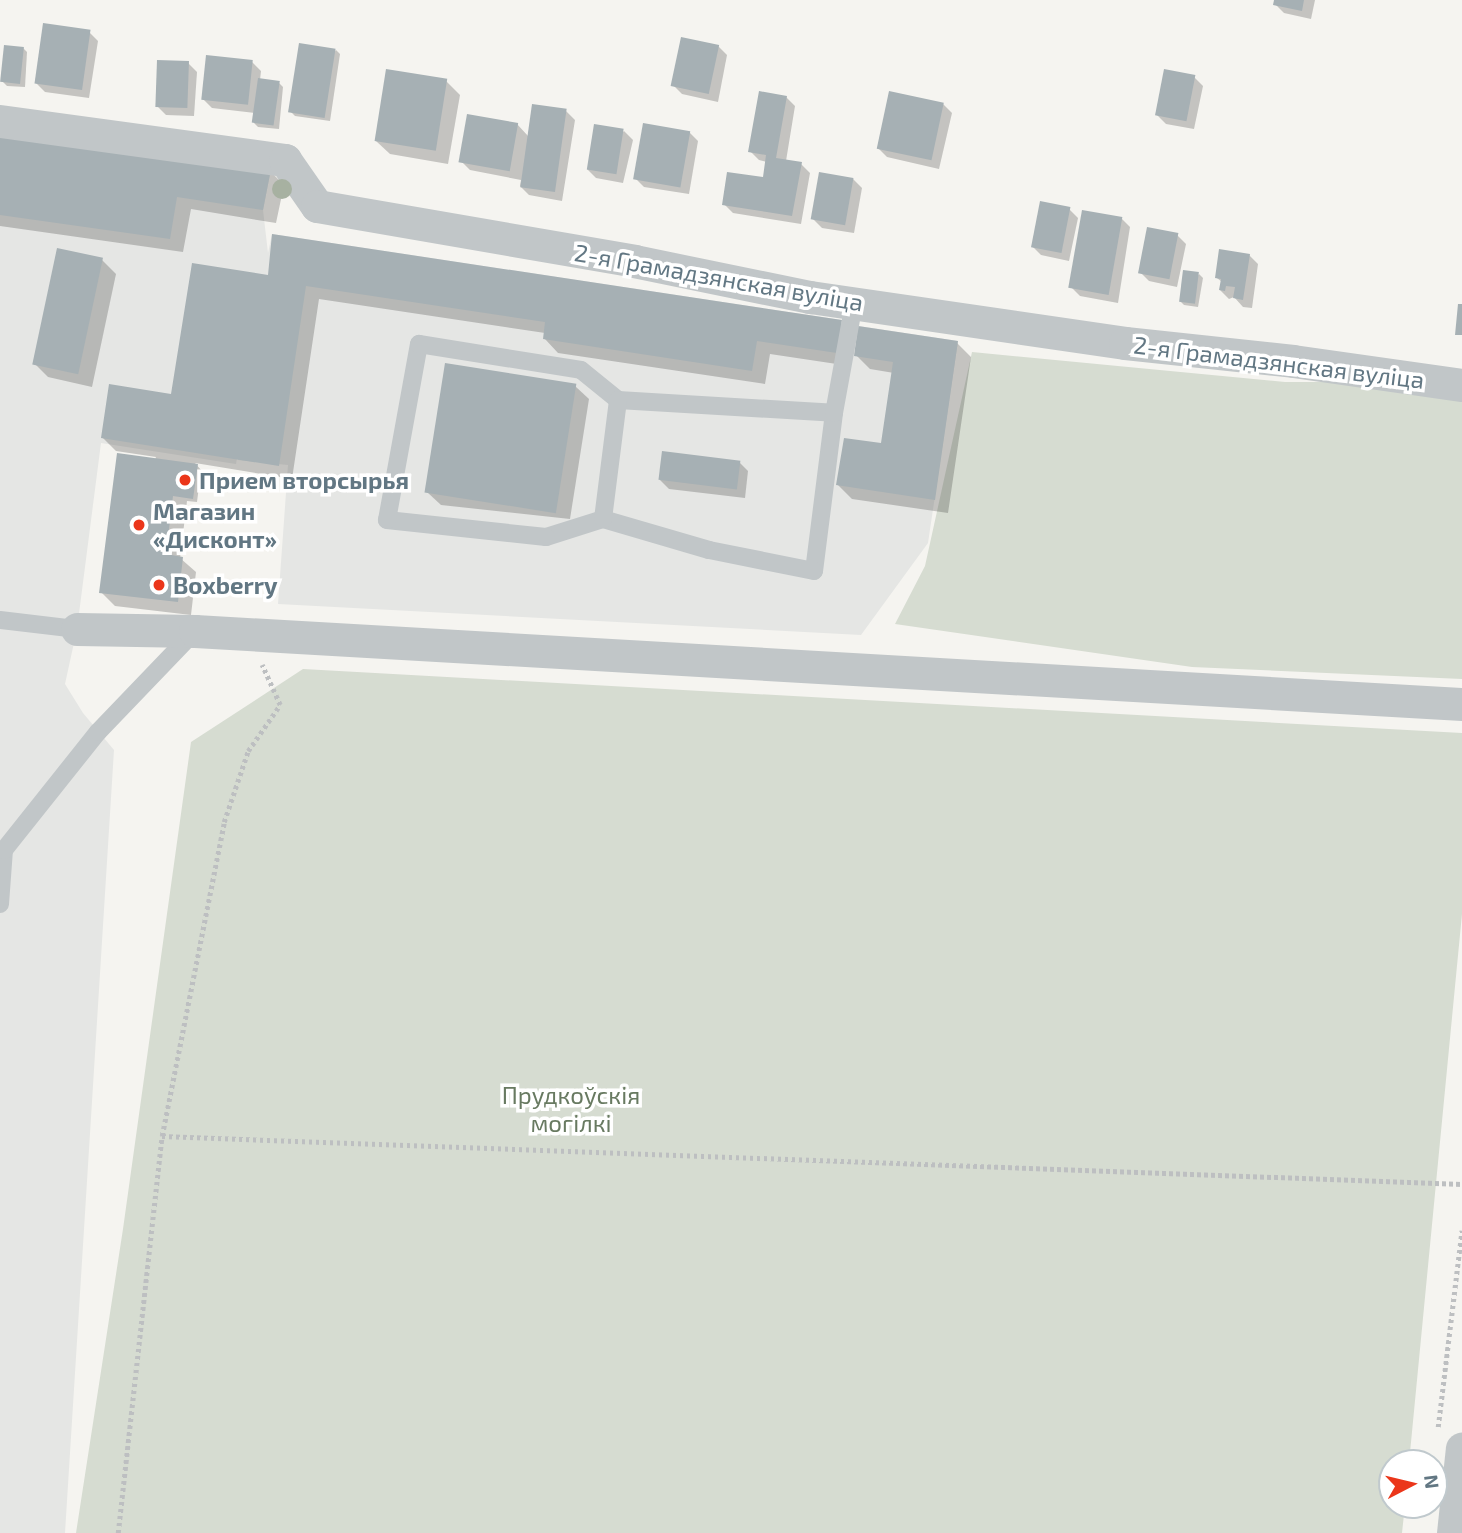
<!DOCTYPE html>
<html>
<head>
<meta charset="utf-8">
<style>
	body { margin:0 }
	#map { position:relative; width:1462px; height:1533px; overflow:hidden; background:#f5f4f0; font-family:"Exo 2",sans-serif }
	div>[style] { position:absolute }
	.built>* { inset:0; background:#e5e6e4 }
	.green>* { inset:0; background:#d6dcd1 }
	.shadow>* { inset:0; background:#0003 }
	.building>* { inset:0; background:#a6b0b4; transform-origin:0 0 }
	.path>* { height:4.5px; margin-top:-2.25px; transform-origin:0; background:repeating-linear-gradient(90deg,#bdbfc1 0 3.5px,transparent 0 7px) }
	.service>* { height:18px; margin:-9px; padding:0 9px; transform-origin:9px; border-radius:9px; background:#c1c6c8 }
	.minor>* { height:33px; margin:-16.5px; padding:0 16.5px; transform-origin:16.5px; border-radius:16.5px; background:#c1c6c8 }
	.trees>* { width:20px; height:20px; margin:-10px; border-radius:50%; background:#a7b1a1 }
	.dots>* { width:19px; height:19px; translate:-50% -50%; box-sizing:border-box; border:4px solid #fff; border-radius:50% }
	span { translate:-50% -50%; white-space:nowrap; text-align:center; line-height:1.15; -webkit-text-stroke:7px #fff; paint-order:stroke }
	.street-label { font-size:24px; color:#627783 }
	.poi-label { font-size:24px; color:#627783; font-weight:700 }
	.left { translate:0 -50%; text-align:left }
	.park-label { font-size:24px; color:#687a61 }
	.north { position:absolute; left:1378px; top:1449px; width:70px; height:70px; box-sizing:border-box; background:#fff; border:2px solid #c0c9cd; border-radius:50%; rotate:83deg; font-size:19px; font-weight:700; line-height:28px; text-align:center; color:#627783 }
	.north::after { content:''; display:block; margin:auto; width:24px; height:32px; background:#eb361a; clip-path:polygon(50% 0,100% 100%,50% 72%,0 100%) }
</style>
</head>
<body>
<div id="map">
	<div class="built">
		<div style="clip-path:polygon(0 132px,271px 169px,263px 210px,268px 253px,272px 234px,842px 320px,859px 326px,958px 341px,928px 543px,861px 635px,278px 604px,288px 465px,238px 460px,268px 262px,236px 464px,101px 443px,77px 629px,65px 684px,83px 713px,114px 750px,65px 1533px,0 1533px)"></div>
	</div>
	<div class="green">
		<div style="clip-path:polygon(972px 352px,1285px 382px,1358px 382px,1462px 399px,1462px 679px,1192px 667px,895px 624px,925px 566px)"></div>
		<div style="clip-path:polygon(303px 669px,1462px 733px,1462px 914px,1409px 1463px,1392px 1463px,1392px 1505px,1405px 1505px,1402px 1533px,76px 1533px,123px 1229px,191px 742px)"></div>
	</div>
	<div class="shadow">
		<div style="clip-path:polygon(1276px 0,1315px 0,1311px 19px,1284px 13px,1275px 4px)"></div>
		<div style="clip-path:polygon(89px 32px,98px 41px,89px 98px,45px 92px,36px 83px)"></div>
		<div style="clip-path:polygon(718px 46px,727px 55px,718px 102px,682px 94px,673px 85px)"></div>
		<div style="clip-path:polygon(23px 48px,27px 52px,25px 87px,7px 86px,3px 82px)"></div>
		<div style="clip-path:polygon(336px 50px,340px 54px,330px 121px,295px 116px,291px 112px)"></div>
		<div style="clip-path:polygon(252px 62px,261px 71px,260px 80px,279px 83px,283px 87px,279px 129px,258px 127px,254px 123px,255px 113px,212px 108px,203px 99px)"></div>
		<div style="clip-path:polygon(188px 63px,197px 72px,194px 116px,166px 115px,157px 106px)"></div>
		<div style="clip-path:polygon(1194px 77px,1203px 86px,1194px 129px,1166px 124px,1157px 115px)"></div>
		<div style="clip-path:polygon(446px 81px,460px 95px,448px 164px,390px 154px,376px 141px)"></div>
		<div style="clip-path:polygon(786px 97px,795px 106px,786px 161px,801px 164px,810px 173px,801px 224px,733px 213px,724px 204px,764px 179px,767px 162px,759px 160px,750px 151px)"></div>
		<div style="clip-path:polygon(943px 104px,952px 113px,939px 169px,887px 157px,878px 148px)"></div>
		<div style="clip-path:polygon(566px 111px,575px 120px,562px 201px,529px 195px,520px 186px,521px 180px,470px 170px,461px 161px,517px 124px,528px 136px)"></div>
		<div style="clip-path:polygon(624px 131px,633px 140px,623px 183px,596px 178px,587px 169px)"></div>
		<div style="clip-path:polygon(689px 132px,698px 141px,689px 194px,644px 187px,635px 178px)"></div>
		<div style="clip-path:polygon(0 134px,270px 171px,284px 185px,276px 223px,191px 209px,183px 252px,0 226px)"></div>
		<div style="clip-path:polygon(853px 179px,862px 188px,854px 233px,822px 228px,813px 219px)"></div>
		<div style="clip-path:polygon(1069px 209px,1078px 218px,1069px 261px,1041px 255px,1032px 246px)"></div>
		<div style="clip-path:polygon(1121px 218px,1130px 227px,1118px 303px,1080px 296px,1071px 287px)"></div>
		<div style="clip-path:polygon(1177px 235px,1186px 244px,1177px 287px,1149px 281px,1140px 272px)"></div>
		<div style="clip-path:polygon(1249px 255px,1258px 264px,1252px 308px,1243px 307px,1234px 297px,1229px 299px,1220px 290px,1222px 282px,1217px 278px)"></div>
		<div style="clip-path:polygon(102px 260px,116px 274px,92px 387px,48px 377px,34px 363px)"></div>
		<div style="clip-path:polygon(1199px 274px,1203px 278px,1198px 307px,1184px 305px,1180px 301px)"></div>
		<div style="clip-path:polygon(270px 277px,841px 322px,850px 366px,770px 354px,765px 384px,558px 353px,545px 339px,545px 333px,319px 299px,292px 479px,195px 463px,201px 470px,197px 502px,187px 501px,180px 558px,196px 572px,191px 615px,115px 606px,101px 592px,156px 457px,116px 451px,102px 437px,172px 396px)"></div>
		<div style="clip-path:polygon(957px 343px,971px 357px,948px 513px,852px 499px,838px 485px,883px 445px,894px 373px,870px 369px,856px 355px)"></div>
		<div style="clip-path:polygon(575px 386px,589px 399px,570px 519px,441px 505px,427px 492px)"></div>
		<div style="clip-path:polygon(739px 462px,748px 471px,745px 498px,669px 489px,660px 480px)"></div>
	</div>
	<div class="building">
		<div style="clip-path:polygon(1274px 0,1304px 0,1302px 11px,1273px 5px)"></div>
		<div style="left:43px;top:23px;width:48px;height:61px;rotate:8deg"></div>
		<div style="left:681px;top:37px;width:39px;height:50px;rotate:12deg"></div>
		<div style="left:299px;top:43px;width:37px;height:70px;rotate:9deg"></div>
		<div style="left:4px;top:45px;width:20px;height:37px;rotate:6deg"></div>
		<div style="left:206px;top:55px;width:47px;height:45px;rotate:6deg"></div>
		<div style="left:157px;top:60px;width:32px;height:47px;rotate:2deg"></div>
		<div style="left:386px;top:69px;width:62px;height:73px;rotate:9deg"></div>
		<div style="left:1164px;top:69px;width:32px;height:47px;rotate:11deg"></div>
		<div style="left:258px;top:78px;width:22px;height:45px;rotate:8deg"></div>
		<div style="clip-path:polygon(759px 91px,787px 96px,776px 158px,802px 162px,792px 216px,722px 205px,727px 172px,763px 177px,766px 155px,748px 152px)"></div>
		<div style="left:889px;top:91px;width:56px;height:59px;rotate:12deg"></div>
		<div style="left:532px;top:104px;width:35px;height:84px;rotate:8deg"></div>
		<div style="left:467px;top:114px;width:52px;height:49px;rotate:10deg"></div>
		<div style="left:643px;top:123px;width:48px;height:57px;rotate:10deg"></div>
		<div style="left:594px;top:124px;width:30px;height:46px;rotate:9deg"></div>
		<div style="clip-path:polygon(0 132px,271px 169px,263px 210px,177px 197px,170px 239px,0 215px)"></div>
		<div style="left:819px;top:172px;width:35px;height:48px;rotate:10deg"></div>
		<div style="left:1040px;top:201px;width:31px;height:47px;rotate:11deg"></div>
		<div style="left:1082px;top:210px;width:41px;height:79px;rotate:10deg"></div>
		<div style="left:1147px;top:227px;width:32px;height:47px;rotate:11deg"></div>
		<div style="clip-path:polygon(272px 234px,842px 320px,837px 353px,757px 341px,752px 371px,543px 339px,545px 322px,306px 286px,279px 466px,101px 438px,109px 384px,171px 394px,192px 263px,268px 275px)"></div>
		<div style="left:57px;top:248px;width:47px;height:119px;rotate:12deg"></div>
		<div style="clip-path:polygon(1219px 249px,1250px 254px,1243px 300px,1233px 298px,1235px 287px,1226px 286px,1225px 291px,1219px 290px,1221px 279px,1215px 278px)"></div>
		<div style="left:1183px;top:270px;width:16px;height:32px;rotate:7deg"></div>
		<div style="clip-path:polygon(1458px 304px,1462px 304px,1462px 335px,1455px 335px)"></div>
		<div style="clip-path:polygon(858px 326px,958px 341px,935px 500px,836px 485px,844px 438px,881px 443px,893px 362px,854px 356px)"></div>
		<div style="left:445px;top:363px;width:133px;height:131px;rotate:9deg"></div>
		<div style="left:662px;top:451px;width:79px;height:29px;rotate:7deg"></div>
		<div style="clip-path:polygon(117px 453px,198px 464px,193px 499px,173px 496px,166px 554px,183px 557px,178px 602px,99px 593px)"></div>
	</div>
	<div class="path">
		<div style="left:162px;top:1136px;width:1301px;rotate:2.11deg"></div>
		<div style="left:1438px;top:1427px;width:198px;rotate:-83.1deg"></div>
		<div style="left:118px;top:1533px;width:399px;rotate:-83.7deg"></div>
		<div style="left:162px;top:1136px;width:320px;rotate:-78.8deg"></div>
		<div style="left:224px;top:822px;width:75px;rotate:-71.3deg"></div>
		<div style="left:248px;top:751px;width:56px;rotate:-55.2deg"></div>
		<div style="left:280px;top:705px;width:44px;rotate:-114.2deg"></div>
	</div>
	<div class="service">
		<div style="left:834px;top:413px;width:159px;rotate:97.2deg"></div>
		<div style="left:814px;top:571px;width:107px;rotate:-168.7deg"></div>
		<div style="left:709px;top:550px;width:110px;rotate:-163.7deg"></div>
		<div style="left:603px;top:519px;width:60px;rotate:162.5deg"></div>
		<div style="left:546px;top:537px;width:160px;rotate:-173.9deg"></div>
		<div style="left:387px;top:520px;width:179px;rotate:-79.7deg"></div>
		<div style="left:419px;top:344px;width:164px;rotate:9.1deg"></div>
		<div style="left:581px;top:370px;width:48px;rotate:39deg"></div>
		<div style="left:618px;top:400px;width:216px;rotate:3.4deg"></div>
		<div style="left:834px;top:413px;width:112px;rotate:-79.7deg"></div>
		<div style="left:603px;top:519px;width:120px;rotate:-82.8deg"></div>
		<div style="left:0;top:620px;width:78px;rotate:6.7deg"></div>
		<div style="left:0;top:904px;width:54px;rotate:-85.8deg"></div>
		<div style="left:4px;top:850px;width:151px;rotate:-51.5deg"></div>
		<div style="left:98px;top:732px;width:140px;rotate:-46.2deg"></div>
	</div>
	<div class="minor">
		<div style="left:0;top:121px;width:288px;rotate:7.8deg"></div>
		<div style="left:285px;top:160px;width:56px;rotate:55.2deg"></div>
		<div style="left:317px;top:206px;width:322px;rotate:9.8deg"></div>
		<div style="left:634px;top:261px;width:180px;rotate:11.6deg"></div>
		<div style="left:810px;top:297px;width:318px;rotate:8.3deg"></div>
		<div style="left:1125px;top:343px;width:169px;rotate:6.1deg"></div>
		<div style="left:1293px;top:361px;width:171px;rotate:8.1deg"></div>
		<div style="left:77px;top:629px;width:118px;rotate:1deg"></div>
		<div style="left:195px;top:631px;width:1269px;rotate:3.3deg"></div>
		<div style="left:1453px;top:1533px;width:85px;rotate:-84deg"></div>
	</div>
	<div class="trees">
		<div style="left:282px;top:189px"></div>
	</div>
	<div class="dots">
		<div style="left:185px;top:480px;background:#eb361a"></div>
		<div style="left:139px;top:525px;background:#eb361a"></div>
		<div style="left:159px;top:585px;background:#eb361a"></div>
	</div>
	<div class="street-label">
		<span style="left:719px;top:277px;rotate:10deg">2-я Грамадзянская вуліца</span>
		<span style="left:1279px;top:362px;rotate:7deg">2-я Грамадзянская вуліца</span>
	</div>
	<div class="poi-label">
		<span class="left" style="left:199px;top:480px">Прием вторсырья</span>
		<span class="left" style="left:153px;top:525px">Магазин<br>«Дисконт»</span>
		<span class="left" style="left:173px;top:585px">Boxberry</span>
	</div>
	<div class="park-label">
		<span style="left:571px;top:1109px">Прудкоўскія<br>могілкі</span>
	</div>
	<div class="north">N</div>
</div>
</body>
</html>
